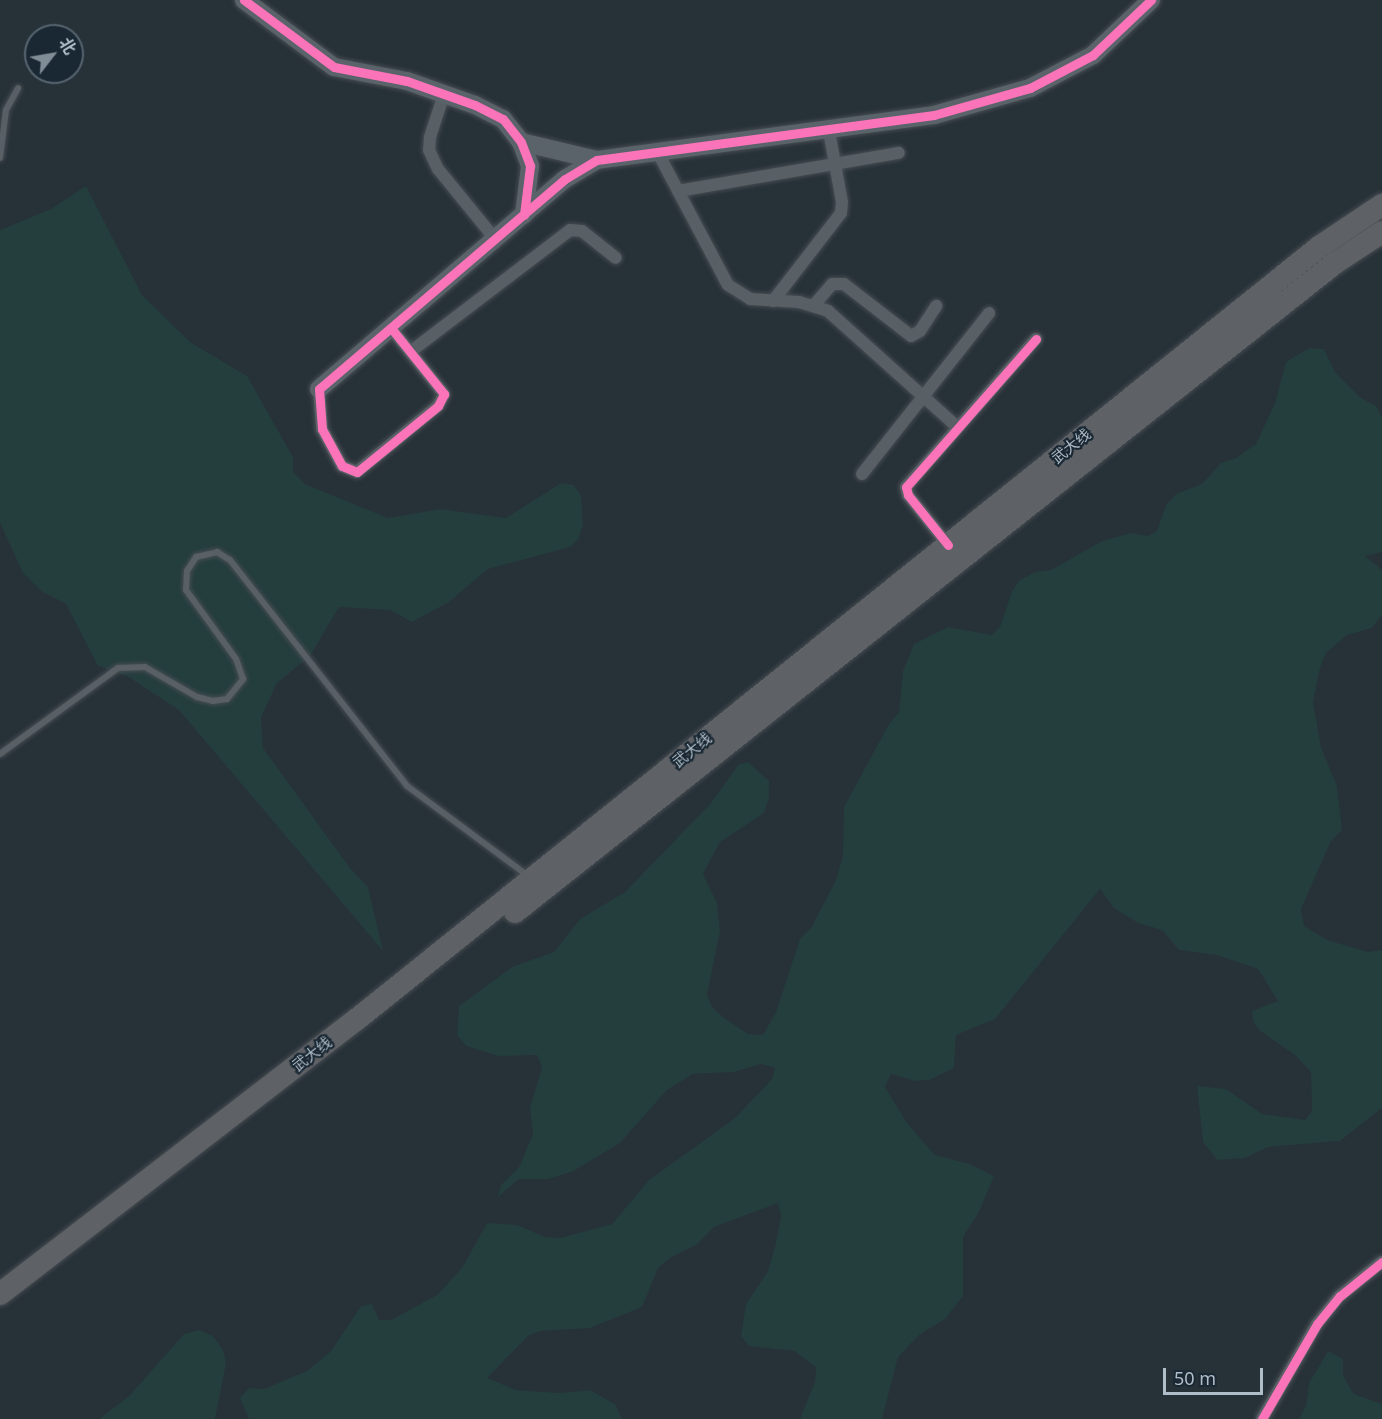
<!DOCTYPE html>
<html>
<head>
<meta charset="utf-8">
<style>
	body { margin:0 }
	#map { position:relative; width:1382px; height:1419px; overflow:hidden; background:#273138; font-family:"Noto Sans","Noto Sans SC",sans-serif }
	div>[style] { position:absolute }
	.green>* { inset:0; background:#243d3d }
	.roads { filter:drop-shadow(0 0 2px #464d52) drop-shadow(0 0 2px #464d52) }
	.lane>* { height:6px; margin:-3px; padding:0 3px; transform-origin:3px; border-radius:3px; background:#585f65 }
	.street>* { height:12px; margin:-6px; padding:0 6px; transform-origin:6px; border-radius:6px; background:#585f65 }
	.secondary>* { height:18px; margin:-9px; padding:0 9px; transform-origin:9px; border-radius:9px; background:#5b636a }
	.highway>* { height:22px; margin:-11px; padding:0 11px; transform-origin:11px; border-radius:11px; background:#5e6165 }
	.cycleway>* { height:9px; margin:-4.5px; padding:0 4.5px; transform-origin:4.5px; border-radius:4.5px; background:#fb73b8 }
	span { translate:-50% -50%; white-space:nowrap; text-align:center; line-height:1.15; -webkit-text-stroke:4.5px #1a2833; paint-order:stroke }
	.street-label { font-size:15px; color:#b0bec9 }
	.north { position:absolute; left:24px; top:24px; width:60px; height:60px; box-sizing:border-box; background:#1a2833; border:2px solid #56646f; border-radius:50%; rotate:59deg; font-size:16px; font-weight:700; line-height:24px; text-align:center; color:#b0bec9 }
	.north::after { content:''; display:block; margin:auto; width:21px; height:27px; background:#808d96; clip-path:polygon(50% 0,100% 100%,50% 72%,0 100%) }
	.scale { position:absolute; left:1163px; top:1368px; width:100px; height:27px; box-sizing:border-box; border:3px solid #b0bec9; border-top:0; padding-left:8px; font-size:18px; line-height:21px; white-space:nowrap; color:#b0bec9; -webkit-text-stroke:4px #1a2833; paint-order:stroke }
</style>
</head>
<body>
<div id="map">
	<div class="green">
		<div style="clip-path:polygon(86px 186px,142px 295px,190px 342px,247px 376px,293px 457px,293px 472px,305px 484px,388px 518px,440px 509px,506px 518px,561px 483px,574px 485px,581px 496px,583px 524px,579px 538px,570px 547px,488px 569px,449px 602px,412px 622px,390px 610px,339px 607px,310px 656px,277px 683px,261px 717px,263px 748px,350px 868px,368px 887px,383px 951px,179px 710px,127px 676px,98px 666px,66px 604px,41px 591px,23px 573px,0 523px,0 230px,51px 209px)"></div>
		<div style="clip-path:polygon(1309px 348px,1324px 349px,1335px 372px,1361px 398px,1376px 406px,1382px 417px,1382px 552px,1365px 556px,1382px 570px,1382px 615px,1372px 628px,1347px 635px,1326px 653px,1320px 668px,1313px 702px,1321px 747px,1337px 786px,1342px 830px,1331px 841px,1301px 909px,1304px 926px,1327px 940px,1368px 952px,1382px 950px,1382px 1108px,1340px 1141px,1268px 1147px,1245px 1158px,1217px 1160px,1203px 1142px,1197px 1086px,1226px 1089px,1262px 1114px,1305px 1120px,1312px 1111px,1311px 1072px,1295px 1055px,1259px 1030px,1253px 1021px,1252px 1011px,1278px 1001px,1258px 969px,1216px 955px,1179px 950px,1162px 930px,1138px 923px,1114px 908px,1100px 889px,995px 1019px,956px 1035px,954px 1068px,929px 1080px,915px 1081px,891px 1074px,885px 1087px,907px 1123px,935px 1155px,970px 1164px,994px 1176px,979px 1212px,963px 1237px,963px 1296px,945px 1319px,919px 1335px,898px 1357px,882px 1419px,800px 1419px,815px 1382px,816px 1367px,794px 1351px,749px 1346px,741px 1336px,746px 1304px,768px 1271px,775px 1247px,781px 1216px,778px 1203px,714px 1227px,696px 1245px,670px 1258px,658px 1268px,642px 1307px,590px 1328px,540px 1331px,528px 1336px,487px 1378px,516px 1390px,560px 1393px,590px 1390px,615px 1404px,622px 1419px,249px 1419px,240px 1398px,249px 1388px,264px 1389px,307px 1371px,331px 1351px,361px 1306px,372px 1304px,379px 1320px,391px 1320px,437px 1295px,462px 1268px,487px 1223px,517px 1225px,545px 1237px,560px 1238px,612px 1224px,649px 1180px,735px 1118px,772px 1079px,775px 1068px,761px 1064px,734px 1072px,693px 1074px,667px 1090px,620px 1143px,572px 1172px,548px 1179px,519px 1179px,498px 1197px,501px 1185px,519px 1167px,533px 1134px,530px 1108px,542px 1067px,537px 1055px,499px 1056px,466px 1046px,457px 1035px,459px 1006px,512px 967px,554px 952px,580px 919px,625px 892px,711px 803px,738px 765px,748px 762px,769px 781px,769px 798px,764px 813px,720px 842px,703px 874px,717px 903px,720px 931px,707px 995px,712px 1007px,723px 1017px,748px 1034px,763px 1035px,776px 1012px,800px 939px,811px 928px,836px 880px,843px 855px,844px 807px,889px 724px,899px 712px,903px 671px,914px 644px,948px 627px,992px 635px,1000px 627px,1012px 591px,1020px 580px,1035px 572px,1051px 570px,1102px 541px,1131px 533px,1148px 536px,1157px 531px,1166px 505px,1176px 494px,1202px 484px,1221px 463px,1236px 458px,1256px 444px,1275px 403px,1286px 362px)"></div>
		<div style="clip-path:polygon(199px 1330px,213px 1336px,223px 1350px,226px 1363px,215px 1419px,99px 1419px,129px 1396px,184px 1334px)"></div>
		<div style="clip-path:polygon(1328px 1351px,1343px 1359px,1343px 1376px,1354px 1394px,1382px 1404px,1382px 1419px,1299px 1419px,1306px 1406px,1309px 1383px)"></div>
	</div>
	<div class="roads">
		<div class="lane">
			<div style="left:0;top:158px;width:48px;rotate:-82.9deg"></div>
			<div style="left:6px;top:110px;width:25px;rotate:-61deg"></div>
			<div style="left:0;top:754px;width:146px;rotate:-36.1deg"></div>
			<div style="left:118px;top:668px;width:27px;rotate:-2deg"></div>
			<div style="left:145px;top:667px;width:60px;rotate:30deg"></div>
			<div style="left:197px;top:697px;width:16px;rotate:14deg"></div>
			<div style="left:213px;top:701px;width:14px;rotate:-8deg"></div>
			<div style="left:227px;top:699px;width:26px;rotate:-51deg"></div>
			<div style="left:243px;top:679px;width:21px;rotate:-109deg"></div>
			<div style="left:236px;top:659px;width:85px;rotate:-125.9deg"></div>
			<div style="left:186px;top:590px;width:19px;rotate:-87deg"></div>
			<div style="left:187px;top:571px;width:17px;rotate:-57deg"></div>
			<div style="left:196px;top:557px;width:22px;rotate:-13deg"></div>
			<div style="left:217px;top:552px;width:15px;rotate:32deg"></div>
			<div style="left:230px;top:560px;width:287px;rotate:51.9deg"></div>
			<div style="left:407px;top:786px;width:149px;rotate:36.6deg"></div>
		</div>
		<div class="street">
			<div style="left:444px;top:94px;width:45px;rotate:108deg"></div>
			<div style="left:430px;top:137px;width:13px;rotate:94deg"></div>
			<div style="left:429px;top:150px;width:21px;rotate:65deg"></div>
			<div style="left:438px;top:169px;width:90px;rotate:50.8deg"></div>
			<div style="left:658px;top:153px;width:149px;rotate:62.1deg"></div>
			<div style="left:728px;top:285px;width:26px;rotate:32deg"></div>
			<div style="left:750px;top:299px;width:49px;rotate:3.5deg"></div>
			<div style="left:799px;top:302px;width:30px;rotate:17deg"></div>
			<div style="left:828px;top:311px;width:172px;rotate:41.9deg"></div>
			<div style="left:678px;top:191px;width:224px;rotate:-9.8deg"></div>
			<div style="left:773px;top:301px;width:111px;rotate:-52.3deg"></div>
			<div style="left:841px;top:213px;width:11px;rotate:-85deg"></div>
			<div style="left:842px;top:202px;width:72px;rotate:-100.4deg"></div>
			<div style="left:814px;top:305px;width:28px;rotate:-49deg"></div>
			<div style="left:832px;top:284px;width:12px"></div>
			<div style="left:844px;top:284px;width:85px;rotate:37.8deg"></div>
			<div style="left:911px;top:336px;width:10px;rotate:-29deg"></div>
			<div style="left:920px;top:331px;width:30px;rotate:-57deg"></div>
			<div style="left:410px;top:352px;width:201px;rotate:-37.3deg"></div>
			<div style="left:570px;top:230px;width:12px;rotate:5deg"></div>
			<div style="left:582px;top:231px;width:43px;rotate:38.5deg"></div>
			<div style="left:319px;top:389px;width:40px;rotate:85.7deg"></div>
			<div style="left:322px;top:429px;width:42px;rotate:61.6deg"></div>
			<div style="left:342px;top:466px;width:16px;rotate:22deg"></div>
			<div style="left:357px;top:472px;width:104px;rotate:-39.2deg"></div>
			<div style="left:438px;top:406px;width:13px;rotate:-63deg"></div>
			<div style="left:444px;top:394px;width:85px;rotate:-128.8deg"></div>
			<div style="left:862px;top:474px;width:205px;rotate:-51.7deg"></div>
			<div style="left:948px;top:545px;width:64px;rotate:-128.7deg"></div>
			<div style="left:908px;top:495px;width:8px;rotate:-104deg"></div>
			<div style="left:906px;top:487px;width:197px;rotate:-48.7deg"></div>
			<div style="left:1262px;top:1419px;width:110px;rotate:-59.9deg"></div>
			<div style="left:1317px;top:1324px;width:36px;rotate:-51deg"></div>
			<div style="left:1340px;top:1296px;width:54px;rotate:-39deg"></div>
		</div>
		<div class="secondary">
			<div style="left:244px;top:0;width:112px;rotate:36.7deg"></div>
			<div style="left:334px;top:67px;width:74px;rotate:10.9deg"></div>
			<div style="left:407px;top:81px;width:72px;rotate:19.4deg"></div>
			<div style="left:475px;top:105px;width:31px;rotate:27deg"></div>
			<div style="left:503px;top:119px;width:29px;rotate:52deg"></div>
			<div style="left:521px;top:142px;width:26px;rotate:69deg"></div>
			<div style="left:530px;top:166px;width:49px;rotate:97deg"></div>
			<div style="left:521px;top:142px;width:78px;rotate:13.3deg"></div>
			<div style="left:319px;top:389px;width:323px;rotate:-40.5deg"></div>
			<div style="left:565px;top:179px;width:37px;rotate:-31deg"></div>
			<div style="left:597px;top:160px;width:340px;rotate:-7.6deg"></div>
			<div style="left:934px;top:115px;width:100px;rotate:-15.7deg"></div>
			<div style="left:1030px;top:88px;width:71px;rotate:-27.6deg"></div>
			<div style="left:1093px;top:55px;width:80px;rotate:-43.5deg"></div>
		</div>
		<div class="highway">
			<div style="left:515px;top:912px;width:1046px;rotate:-38.36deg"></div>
			<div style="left:1335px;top:263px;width:56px;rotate:-33.4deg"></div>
			<div style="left:0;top:1294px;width:449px;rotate:-37.6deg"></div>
			<div style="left:356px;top:1020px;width:1235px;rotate:-38.75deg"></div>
			<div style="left:1319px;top:247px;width:76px;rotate:-33.7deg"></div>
		</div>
	</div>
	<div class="cycleway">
		<div style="left:244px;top:0;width:112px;rotate:36.7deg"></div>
		<div style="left:334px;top:67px;width:74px;rotate:10.9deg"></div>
		<div style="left:407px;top:81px;width:72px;rotate:19.4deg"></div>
		<div style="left:475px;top:105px;width:31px;rotate:27deg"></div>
		<div style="left:503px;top:119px;width:29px;rotate:52deg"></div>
		<div style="left:521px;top:142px;width:26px;rotate:69deg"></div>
		<div style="left:530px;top:166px;width:49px;rotate:97deg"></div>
		<div style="left:391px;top:328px;width:85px;rotate:51.2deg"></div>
		<div style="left:444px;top:394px;width:13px;rotate:117deg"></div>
		<div style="left:438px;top:406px;width:104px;rotate:140.8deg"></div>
		<div style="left:357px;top:472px;width:16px;rotate:-158deg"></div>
		<div style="left:342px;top:466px;width:42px;rotate:-118.4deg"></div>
		<div style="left:322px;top:429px;width:40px;rotate:-94.3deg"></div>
		<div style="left:319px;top:389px;width:323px;rotate:-40.5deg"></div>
		<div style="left:565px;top:179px;width:37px;rotate:-31deg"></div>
		<div style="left:597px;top:160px;width:340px;rotate:-7.6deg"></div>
		<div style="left:934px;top:115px;width:100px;rotate:-15.7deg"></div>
		<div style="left:1030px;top:88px;width:71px;rotate:-27.6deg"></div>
		<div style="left:1093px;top:55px;width:80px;rotate:-43.5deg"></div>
		<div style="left:948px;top:545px;width:64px;rotate:-128.7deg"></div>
		<div style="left:908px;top:495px;width:8px;rotate:-104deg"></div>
		<div style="left:906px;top:487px;width:197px;rotate:-48.7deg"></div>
		<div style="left:1262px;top:1419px;width:110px;rotate:-59.9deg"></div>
		<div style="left:1317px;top:1324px;width:36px;rotate:-51deg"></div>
		<div style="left:1340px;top:1296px;width:54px;rotate:-39deg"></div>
	</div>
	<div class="street-label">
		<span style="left:1071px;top:446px;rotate:-39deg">武大线</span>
		<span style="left:692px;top:750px;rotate:-39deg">武大线</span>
		<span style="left:312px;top:1054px;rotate:-38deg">武大线</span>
	</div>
	<div class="north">北</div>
	<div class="scale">50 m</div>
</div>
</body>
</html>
